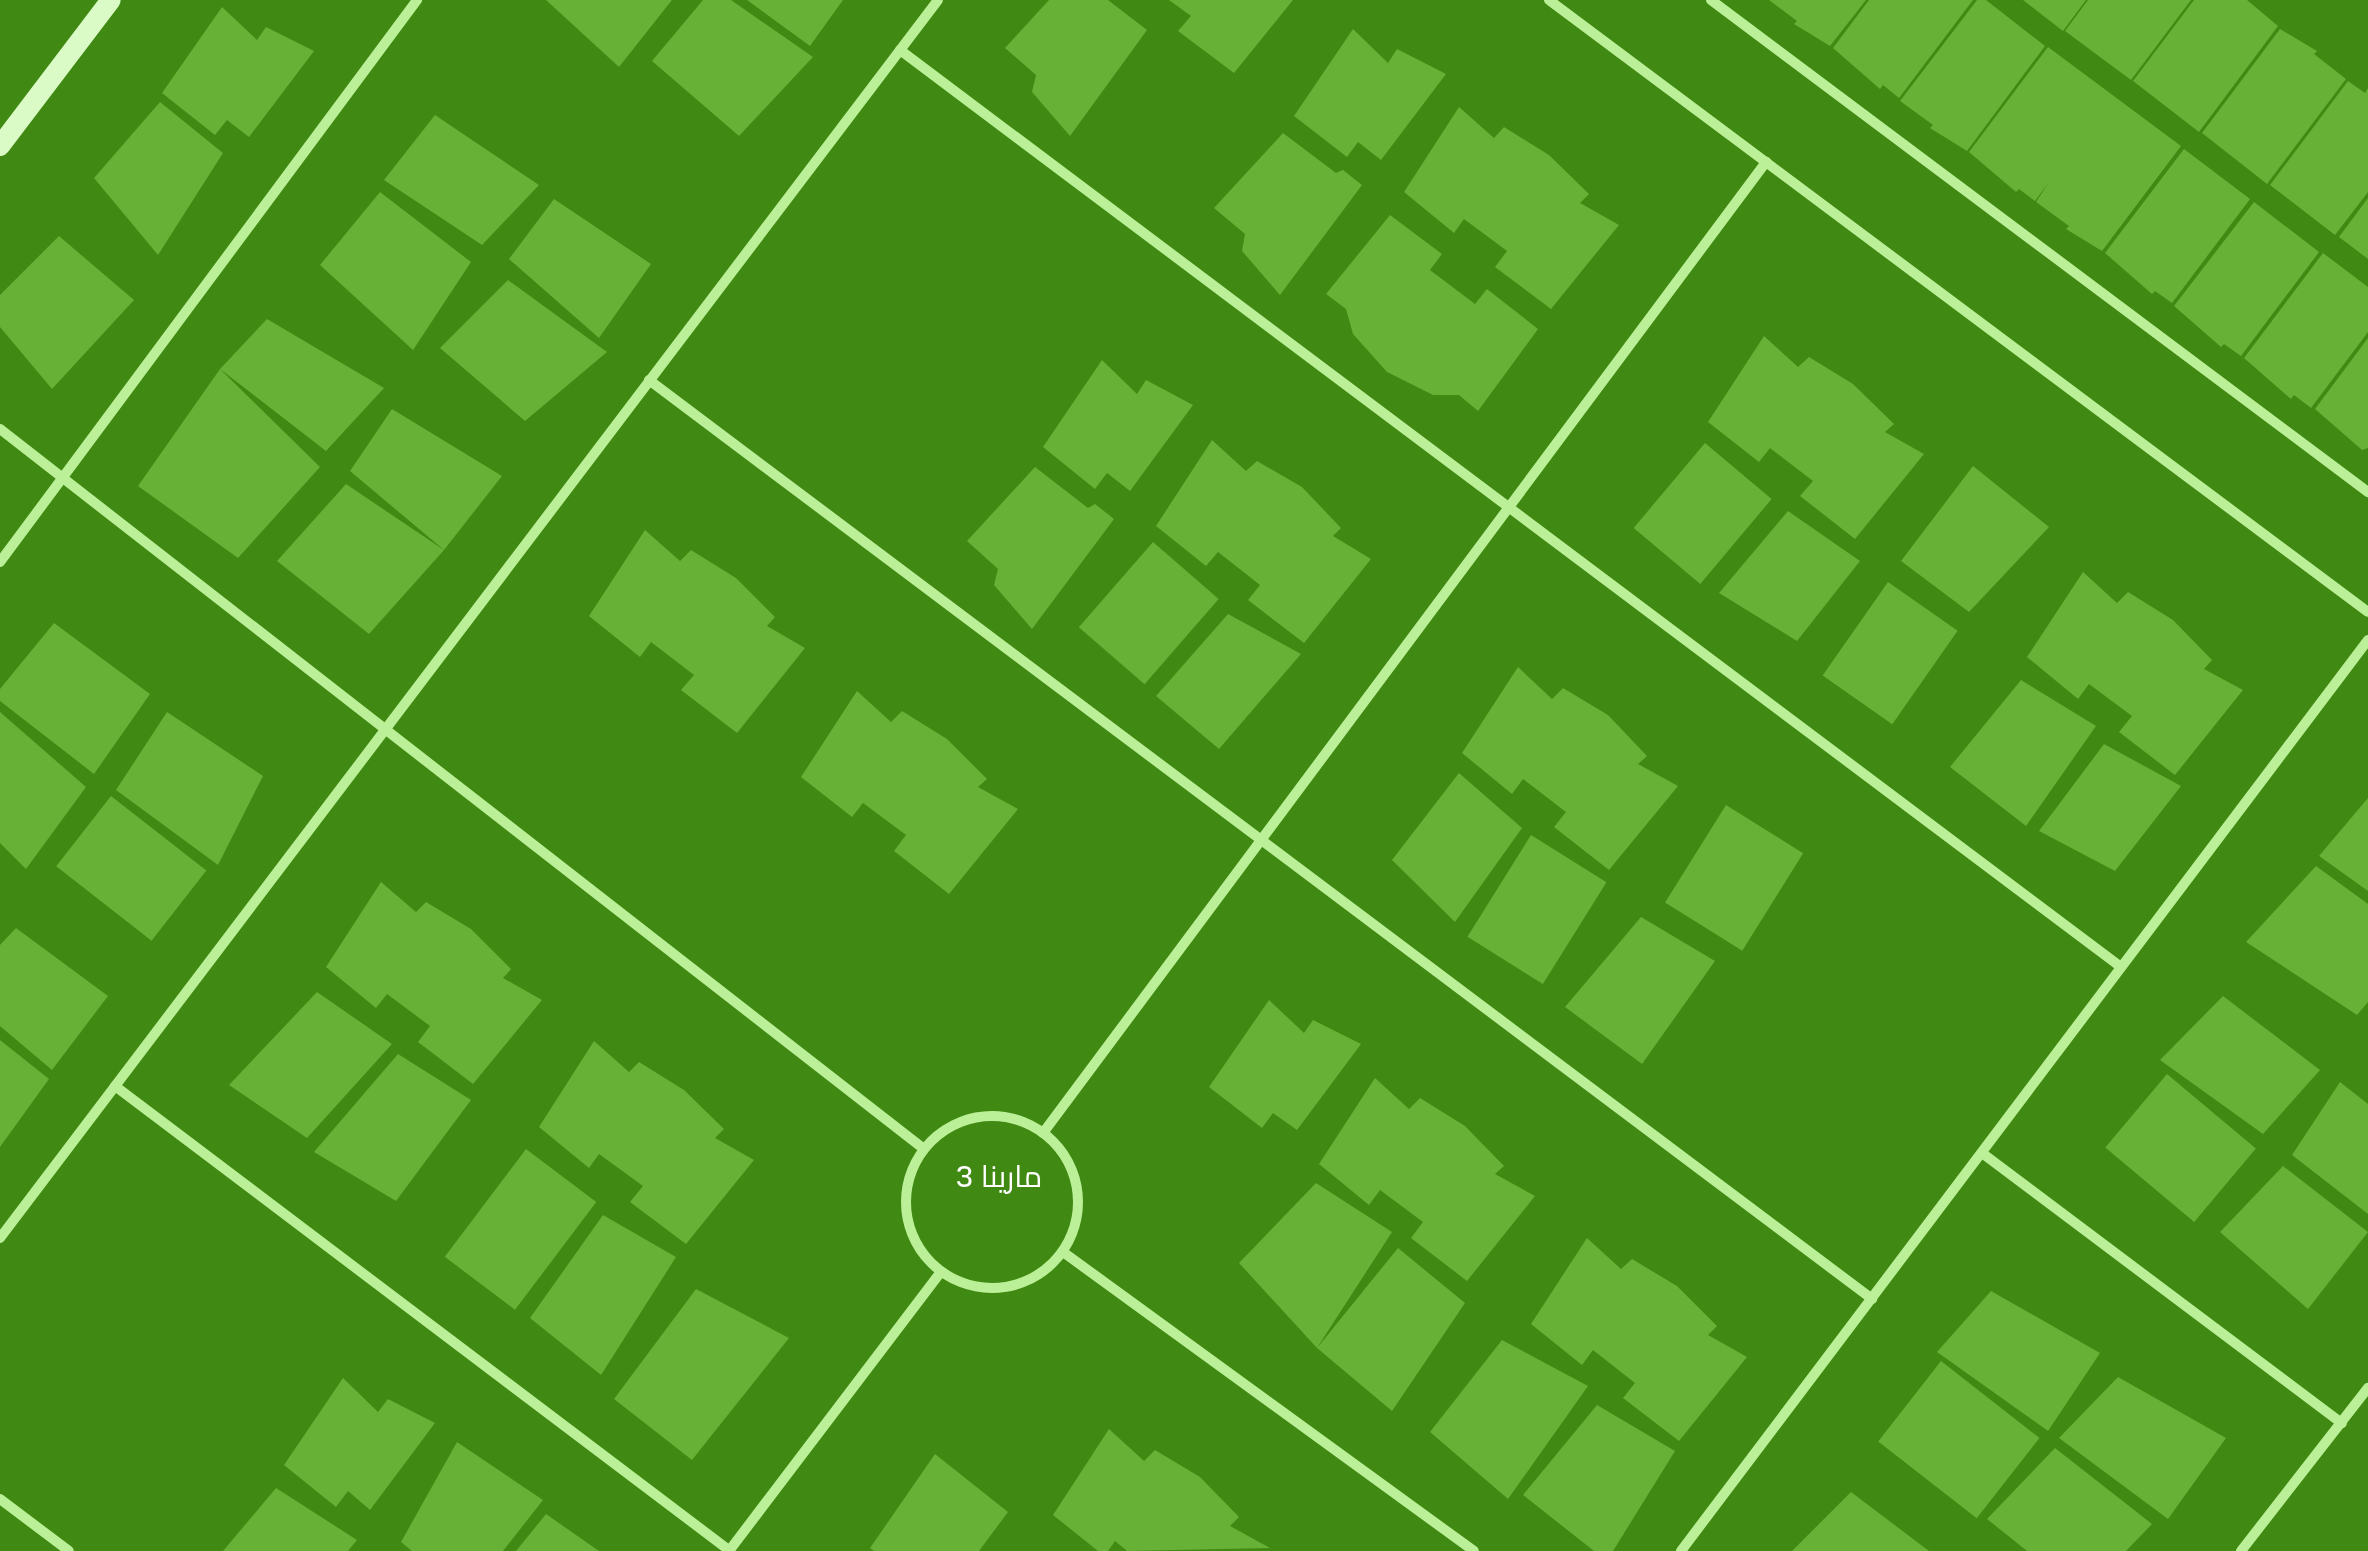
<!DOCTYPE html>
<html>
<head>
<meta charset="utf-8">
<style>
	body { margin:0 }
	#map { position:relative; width:2368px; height:1551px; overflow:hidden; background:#408913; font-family:"Golos Text",Cairo,sans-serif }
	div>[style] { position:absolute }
	.building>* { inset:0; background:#66b136; transform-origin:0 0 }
	.street>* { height:10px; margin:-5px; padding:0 5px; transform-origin:5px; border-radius:5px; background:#bbf098 }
	.street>.ring { margin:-5px; padding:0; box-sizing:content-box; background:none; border:10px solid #bbf098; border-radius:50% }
	.secondary>* { height:20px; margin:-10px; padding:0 10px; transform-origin:10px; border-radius:10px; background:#dafbc6 }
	span { translate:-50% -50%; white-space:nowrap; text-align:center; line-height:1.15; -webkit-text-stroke:10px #408913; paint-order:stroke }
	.neighbourhood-label { font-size:30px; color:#fff }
</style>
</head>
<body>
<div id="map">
	<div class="building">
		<div style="clip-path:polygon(546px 0,672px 0,619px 67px)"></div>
		<div style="clip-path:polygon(703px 0,731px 0,813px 57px,739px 136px,652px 61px)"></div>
		<div style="clip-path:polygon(747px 0,843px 0,810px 46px)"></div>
		<div style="clip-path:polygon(1049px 0,1108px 0,1147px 30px,1070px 136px,1032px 92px,1036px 75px,1005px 48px)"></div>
		<div style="clip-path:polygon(1169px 0,1293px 0,1234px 73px,1178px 31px,1191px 16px)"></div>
		<div style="clip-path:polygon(1769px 0,1866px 0,1830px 46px,1794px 24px,1797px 21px)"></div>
		<div style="clip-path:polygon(1869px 0,1973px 0,1899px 98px,1883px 85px,1880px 89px,1833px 48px)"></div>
		<div style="clip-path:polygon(1977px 0,1986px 0,2045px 46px,1967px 151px,1930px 128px,1933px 125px,1900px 101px)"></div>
		<div style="clip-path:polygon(2023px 0,2086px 0,2063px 31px)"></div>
		<div style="clip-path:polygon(2088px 0,2191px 0,2131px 80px,2065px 31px)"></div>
		<div style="clip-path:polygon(2194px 0,2247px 0,2278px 26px,2199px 132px,2133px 81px)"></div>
		<div style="clip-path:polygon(222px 7px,257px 40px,266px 27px,314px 51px,249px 137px,227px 120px,215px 135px,162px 93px)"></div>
		<div style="clip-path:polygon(1353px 29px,1388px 63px,1397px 49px,1446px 74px,1381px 160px,1358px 142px,1347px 157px,1294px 116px)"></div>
		<div style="clip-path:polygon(2280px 29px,2317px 51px,2314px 54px,2346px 79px,2267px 184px,2202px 133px)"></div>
		<div style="clip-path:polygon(2048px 47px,2181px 146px,2102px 251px,2066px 229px,2069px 226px,2036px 202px,2049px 182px,2035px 201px,2019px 189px,2016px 192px,1969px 152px)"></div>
		<div style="clip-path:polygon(2348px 81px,2365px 93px,2368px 88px,2368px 192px,2335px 235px,2270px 185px)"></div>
		<div style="clip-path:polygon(160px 102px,223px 153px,158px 255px,94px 178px)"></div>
		<div style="clip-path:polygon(1459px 107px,1494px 138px,1504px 127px,1549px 155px,1589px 194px,1580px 203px,1619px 225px,1551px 309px,1495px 267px,1507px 251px,1464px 219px,1454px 233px,1404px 192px)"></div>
		<div style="clip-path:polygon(435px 115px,539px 185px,482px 245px,384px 180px)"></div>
		<div style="clip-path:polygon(1283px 133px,1336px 173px,1343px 170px,1362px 185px,1280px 295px,1242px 251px,1245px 234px,1214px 208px)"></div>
		<div style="clip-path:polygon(2184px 149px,2250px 199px,2172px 303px,2155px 291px,2152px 294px,2105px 253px)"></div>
		<div style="clip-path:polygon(380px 192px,471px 262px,413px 350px,320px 265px)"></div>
		<div style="clip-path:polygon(2368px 198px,2368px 259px,2339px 237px)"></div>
		<div style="clip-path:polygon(554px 199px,651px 264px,599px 338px,509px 259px)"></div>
		<div style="clip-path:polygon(2254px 202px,2319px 252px,2241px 356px,2224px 344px,2221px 347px,2174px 306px)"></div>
		<div style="clip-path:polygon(1390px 215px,1442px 254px,1430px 270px,1475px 304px,1487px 289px,1538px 329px,1478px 411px,1459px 395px,1433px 395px,1387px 372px,1353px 334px,1346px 309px,1326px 294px)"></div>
		<div style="clip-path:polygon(59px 236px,134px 300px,52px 389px,0 327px,0 295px)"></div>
		<div style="clip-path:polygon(2323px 253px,2368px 287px,2368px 332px,2311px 408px,2294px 395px,2291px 399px,2244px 358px)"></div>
		<div style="clip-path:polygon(508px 280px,607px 352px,525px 421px,440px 348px)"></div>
		<div style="clip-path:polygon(267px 319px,384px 388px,326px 451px,220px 369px,320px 467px,238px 558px,138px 486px,220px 369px)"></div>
		<div style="clip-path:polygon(1764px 336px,1798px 367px,1809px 357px,1853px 384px,1894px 424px,1885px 432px,1924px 454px,1855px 539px,1800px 496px,1813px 481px,1770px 448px,1759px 462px,1708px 422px)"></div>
		<div style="clip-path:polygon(2368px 338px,2368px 448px,2362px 450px,2315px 409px)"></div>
		<div style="clip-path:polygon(1102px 360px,1137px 394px,1146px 380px,1193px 405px,1130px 491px,1107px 473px,1095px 489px,1043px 447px)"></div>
		<div style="clip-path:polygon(392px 409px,502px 476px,444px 550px,350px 471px)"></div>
		<div style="clip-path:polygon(1212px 440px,1246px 471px,1257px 461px,1302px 487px,1341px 528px,1333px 536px,1371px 559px,1304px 643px,1248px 600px,1260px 585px,1218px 552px,1206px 566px,1156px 526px)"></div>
		<div style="left:1705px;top:443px;width:87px;height:111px;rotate:40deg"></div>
		<div style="clip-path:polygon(1973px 466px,2049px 527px,1969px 612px,1901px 561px)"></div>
		<div style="clip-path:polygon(1035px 467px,1088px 508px,1095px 504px,1114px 519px,1032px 629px,994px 585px,998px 569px,967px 541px)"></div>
		<div style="clip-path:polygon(346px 484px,444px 550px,369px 634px,277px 561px)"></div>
		<div style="clip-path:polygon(1788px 511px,1860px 561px,1797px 641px,1719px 593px)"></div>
		<div style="clip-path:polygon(645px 530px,680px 561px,691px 550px,736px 578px,775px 617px,767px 626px,805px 648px,737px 733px,681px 690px,694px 675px,651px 642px,640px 657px,589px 616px)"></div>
		<div style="left:1153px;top:542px;width:87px;height:113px;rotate:41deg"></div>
		<div style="clip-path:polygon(2083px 572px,2117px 603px,2128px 592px,2173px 620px,2212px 660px,2204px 669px,2243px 690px,2175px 775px,2119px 732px,2132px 716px,2089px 684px,2078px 699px,2027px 657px)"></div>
		<div style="left:1888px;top:582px;width:85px;height:114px;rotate:35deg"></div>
		<div style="clip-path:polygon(1228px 614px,1301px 654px,1219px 749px,1156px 696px)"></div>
		<div style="clip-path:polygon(54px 623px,150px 694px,94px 774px,0 701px,0 689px)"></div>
		<div style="clip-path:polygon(1518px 667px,1552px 699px,1563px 688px,1608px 715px,1647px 756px,1638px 764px,1678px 786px,1609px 870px,1554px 827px,1566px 812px,1523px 779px,1512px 794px,1462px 753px)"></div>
		<div style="clip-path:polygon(2021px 680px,2096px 726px,2026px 826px,1950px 767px)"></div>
		<div style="clip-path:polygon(857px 691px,891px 722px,902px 711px,947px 739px,987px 779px,978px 787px,1018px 809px,949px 894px,894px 851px,906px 835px,863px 803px,852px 817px,801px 777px)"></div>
		<div style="clip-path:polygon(0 712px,86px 787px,26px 869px,0 843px)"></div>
		<div style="clip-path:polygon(167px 712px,263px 776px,218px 865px,116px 790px)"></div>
		<div style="clip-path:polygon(2104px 744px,2181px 786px,2115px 871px,2039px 831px)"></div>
		<div style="clip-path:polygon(1459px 773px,1522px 828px,1455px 922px,1392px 860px)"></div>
		<div style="left:111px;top:796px;width:121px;height:89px;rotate:38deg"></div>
		<div style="clip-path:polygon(2368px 798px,2368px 891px,2319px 856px)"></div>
		<div style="left:1726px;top:805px;width:91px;height:115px;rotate:32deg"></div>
		<div style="left:1531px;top:835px;width:89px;height:120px;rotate:32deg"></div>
		<div style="clip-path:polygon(2316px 866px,2368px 904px,2368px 1002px,2357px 1015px,2246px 942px)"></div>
		<div style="clip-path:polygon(381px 882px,416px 912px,426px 902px,471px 929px,511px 969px,503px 978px,542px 1000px,473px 1084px,418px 1042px,430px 1026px,387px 994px,376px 1008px,326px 967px)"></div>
		<div style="clip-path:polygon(1641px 917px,1715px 961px,1642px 1064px,1565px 1007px)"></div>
		<div style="clip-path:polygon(16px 928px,108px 996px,52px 1070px,0 1026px,0 945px)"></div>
		<div style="clip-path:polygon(317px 992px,392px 1044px,307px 1138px,229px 1085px)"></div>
		<div style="clip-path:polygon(2223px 996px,2320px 1070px,2263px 1134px,2160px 1060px)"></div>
		<div style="clip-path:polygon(1269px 1000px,1304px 1033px,1313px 1020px,1361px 1044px,1297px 1130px,1273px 1113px,1262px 1128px,1209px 1087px)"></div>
		<div style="clip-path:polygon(0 1040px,49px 1079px,0 1147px)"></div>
		<div style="clip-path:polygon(594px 1041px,629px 1072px,639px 1062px,684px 1090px,724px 1129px,715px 1138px,754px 1160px,686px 1244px,630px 1202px,643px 1186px,599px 1154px,589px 1168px,539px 1127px)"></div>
		<div style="clip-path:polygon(398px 1054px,471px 1100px,396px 1201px,314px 1152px)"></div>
		<div style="left:2167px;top:1074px;width:116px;height:96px;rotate:40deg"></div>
		<div style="clip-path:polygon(1375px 1078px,1409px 1109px,1420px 1098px,1465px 1126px,1504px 1166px,1495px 1174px,1535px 1196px,1467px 1281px,1411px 1238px,1423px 1222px,1380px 1190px,1369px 1205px,1319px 1164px)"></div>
		<div style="clip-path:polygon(2340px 1082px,2368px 1104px,2368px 1214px,2292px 1155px)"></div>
		<div style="left:526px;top:1149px;width:88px;height:135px;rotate:37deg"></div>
		<div style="clip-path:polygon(2283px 1166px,2368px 1232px,2308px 1309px,2220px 1232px)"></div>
		<div style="clip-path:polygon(1316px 1183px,1392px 1232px,1317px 1348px,1398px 1248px,1465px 1303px,1392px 1411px,1317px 1348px,1239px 1263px)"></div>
		<div style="clip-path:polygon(603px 1215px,676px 1257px,601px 1375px,530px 1318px)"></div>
		<div style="clip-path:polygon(1587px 1238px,1621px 1269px,1632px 1259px,1677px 1286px,1717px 1326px,1708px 1335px,1747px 1357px,1679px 1441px,1623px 1398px,1635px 1383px,1593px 1350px,1582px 1365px,1531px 1324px)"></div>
		<div style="clip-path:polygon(696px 1289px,789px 1338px,692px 1460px,614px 1399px)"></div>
		<div style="clip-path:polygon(1991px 1291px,2100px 1353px,2048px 1431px,1937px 1352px)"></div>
		<div style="clip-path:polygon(1502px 1340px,1588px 1386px,1508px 1499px,1430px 1432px)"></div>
		<div style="left:1941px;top:1361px;width:125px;height:102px;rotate:38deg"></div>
		<div style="clip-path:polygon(2118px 1377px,2226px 1438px,2168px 1519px,2059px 1438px)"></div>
		<div style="clip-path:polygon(343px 1378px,378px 1412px,388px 1399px,435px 1423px,370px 1510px,348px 1491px,336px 1507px,284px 1465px)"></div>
		<div style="clip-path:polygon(1597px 1405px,1675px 1451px,1613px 1551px,1594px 1551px,1523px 1495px)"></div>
		<div style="clip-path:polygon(1109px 1429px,1144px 1461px,1155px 1450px,1200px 1477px,1239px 1517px,1230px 1526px,1270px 1548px,1127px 1551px,1115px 1541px,1108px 1551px,1098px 1551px,1053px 1515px)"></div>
		<div style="clip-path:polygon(457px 1442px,543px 1500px,503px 1551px,412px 1551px,401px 1542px)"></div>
		<div style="clip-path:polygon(2055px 1448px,2152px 1524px,2126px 1551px,2027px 1551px,1987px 1519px)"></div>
		<div style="clip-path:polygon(935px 1454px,1008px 1512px,979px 1551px,874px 1551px,870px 1548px)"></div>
		<div style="clip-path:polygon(276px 1488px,357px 1540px,348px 1551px,223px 1551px)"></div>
		<div style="clip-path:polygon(1851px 1492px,1929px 1551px,1792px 1551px)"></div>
		<div style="clip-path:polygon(546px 1514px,599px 1551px,516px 1551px)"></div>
	</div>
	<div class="street">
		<div style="left:1549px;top:0;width:1022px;rotate:36.77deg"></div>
		<div style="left:1711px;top:0;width:821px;rotate:36.83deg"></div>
		<div style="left:900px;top:50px;width:1527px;rotate:36.91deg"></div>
		<div style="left:649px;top:380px;width:1530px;rotate:36.92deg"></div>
		<div style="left:0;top:429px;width:1171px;rotate:37.93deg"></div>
		<div style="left:0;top:562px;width:700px;rotate:-53.42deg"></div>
		<div style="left:115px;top:1086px;width:771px;rotate:37.09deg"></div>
		<div class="ring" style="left:906px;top:1116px;width:162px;height:162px"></div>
		<div style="left:1043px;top:1133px;width:1211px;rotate:-53.33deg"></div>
		<div style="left:1982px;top:1153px;width:450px;rotate:36.9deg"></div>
		<div style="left:0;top:1238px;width:1553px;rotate:-52.85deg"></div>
		<div style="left:1063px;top:1252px;width:508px;rotate:36.04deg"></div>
		<div style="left:0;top:1499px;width:86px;rotate:37deg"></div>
		<div style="left:729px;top:1551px;width:350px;rotate:-52.8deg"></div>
		<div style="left:1681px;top:1551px;width:1141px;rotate:-52.98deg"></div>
		<div style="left:2241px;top:1551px;width:207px;rotate:-52.1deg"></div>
	</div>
	<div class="secondary">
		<div style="left:0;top:146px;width:183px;rotate:-52.8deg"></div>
	</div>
	<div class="neighbourhood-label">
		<span style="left:999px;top:1176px">مارینا 3</span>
	</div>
</div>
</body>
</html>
